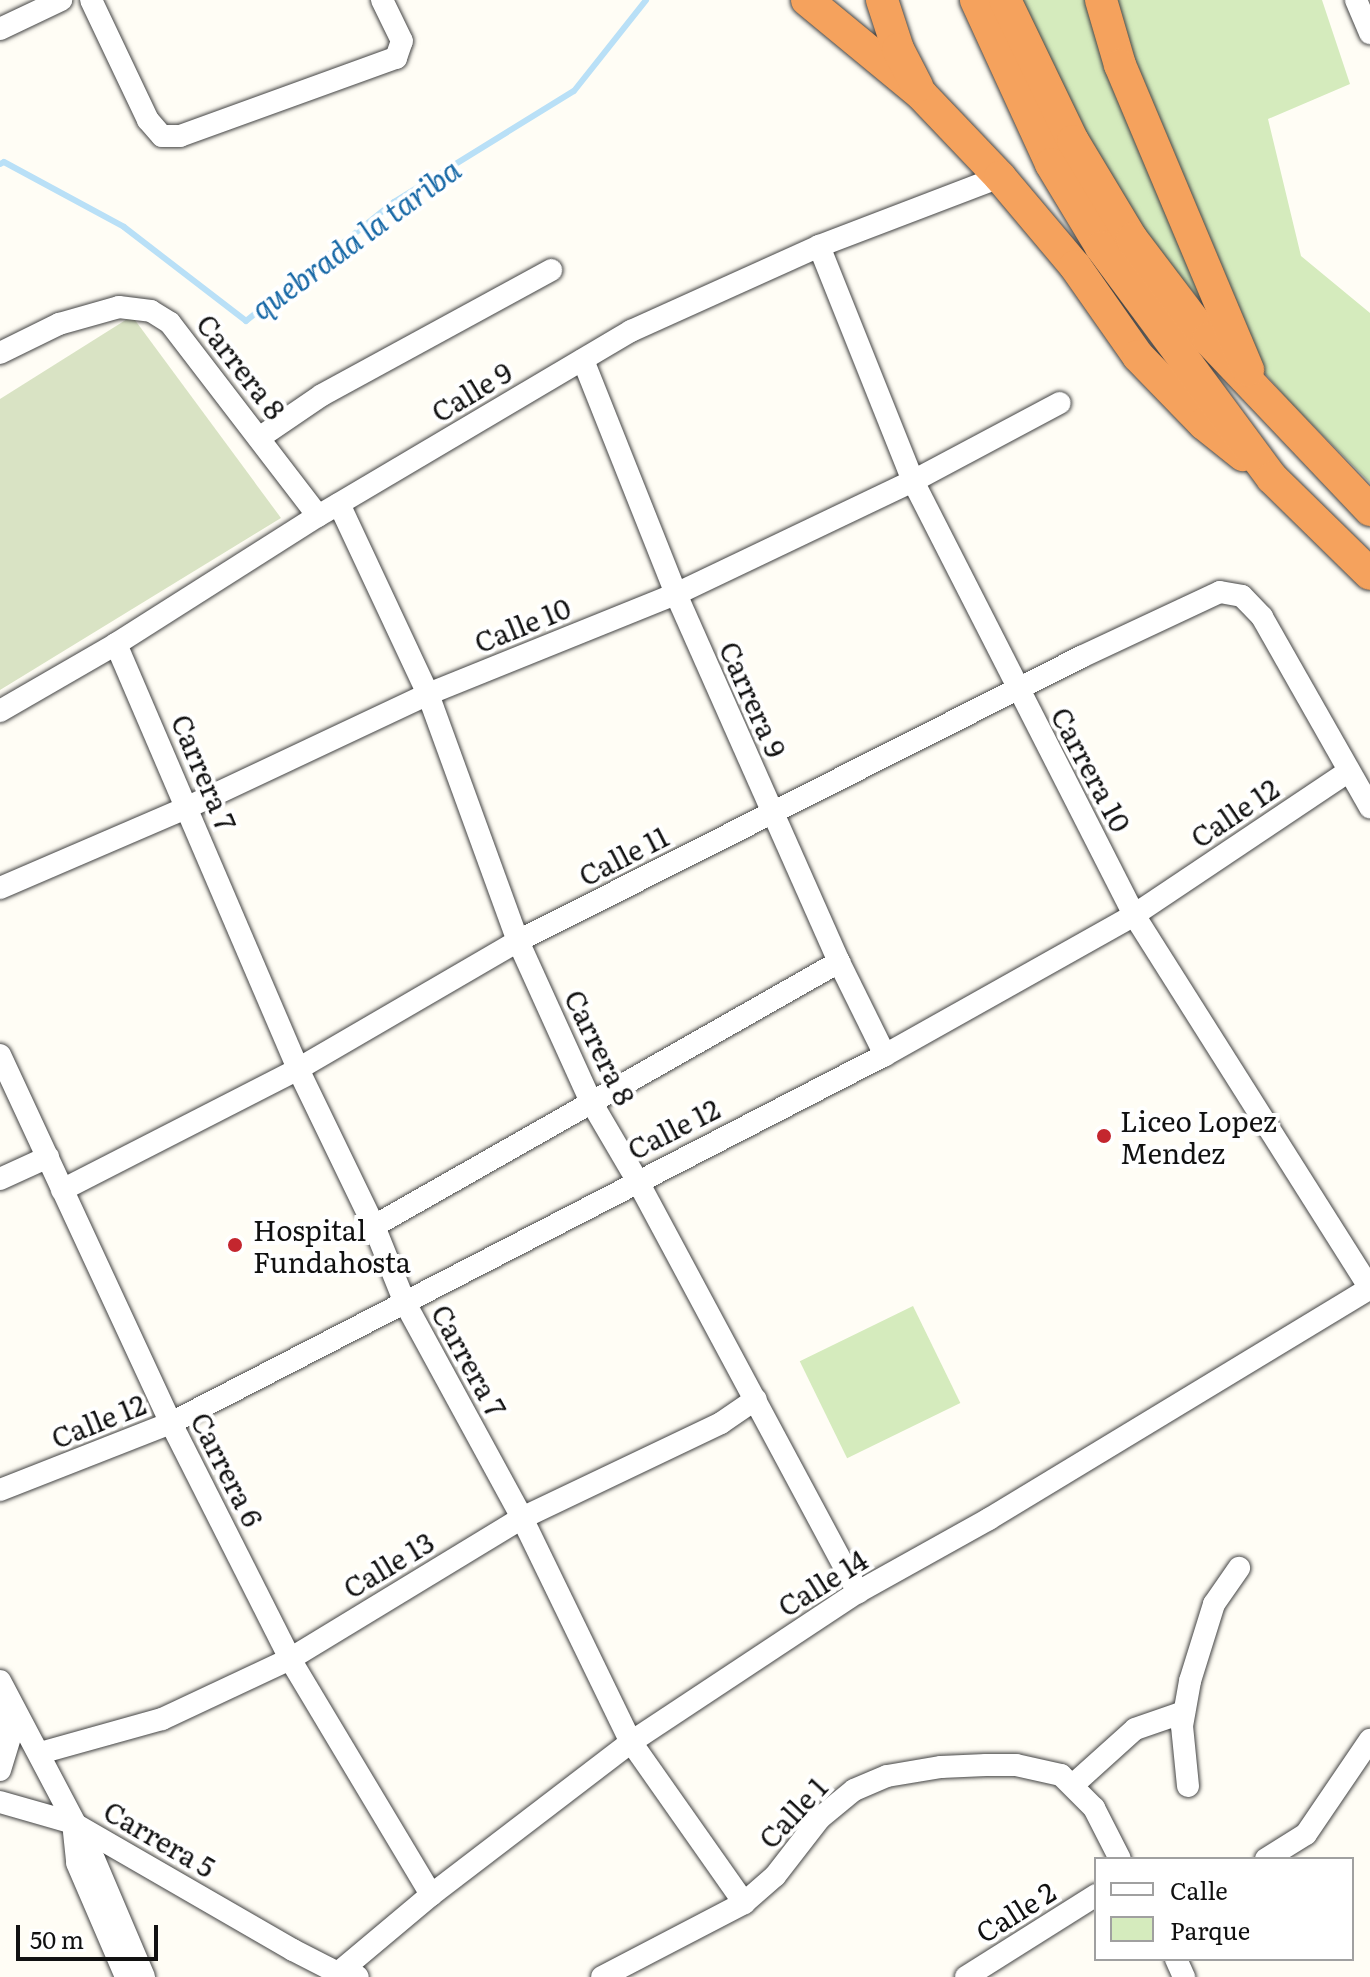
<!DOCTYPE html>
<html>
<head>
<meta charset="utf-8">
<style>
	body { margin:0 }
	#map { position:relative; width:1370px; height:1977px; overflow:hidden; background:#fffdf5; font-family:Literata,serif }
	div>[style] { position:absolute }
	.green>* { inset:0; background:#d5ebbd; transform-origin:0 0 }
	.cemetery>* { inset:0; background:#d9e3c4 }
	.stream>* { height:6px; margin:-3px; padding:0 3px; transform-origin:3px; border-radius:3px; background:#b9e0f7 }
	.roads { filter:drop-shadow(0 0 2px #444) drop-shadow(0 0 2px #444) }
	.minor>* { height:22px; margin:-11px; padding:0 11px; transform-origin:11px; border-radius:11px; background:#fff }
	.highway>* { height:32px; margin:-16px; padding:0 16px; transform-origin:16px; border-radius:16px; background:#f5a25d }
	.dots>* { width:22px; height:22px; translate:-50% -50%; box-sizing:border-box; border:4px solid #fff; border-radius:50% }
	span { translate:-50% -50%; white-space:nowrap; text-align:center; line-height:1.15; -webkit-text-stroke:8px #fff; paint-order:stroke }
	.street-label { font-size:28px; color:#111 }
	.poi-label { font-size:28px; color:#111 }
	.left { translate:0 -50%; text-align:left }
	.water-label { font-size:30px; color:#1768a6; font-style:italic }
	.legend { position:absolute; left:1094px; top:1857px; width:260px; height:104px; box-sizing:border-box; background:#fff; border:2px solid #a0a0a0; margin:0; padding:10px 14px; list-style:none; font-size:24px; color:#111 }
	.legend li { display:flex; align-items:center; gap:16px; height:40px }
	.legend b { width:40px; border:2px solid #a0a0a0 }
	.scale { position:absolute; left:16px; top:1925px; width:142px; height:36px; box-sizing:border-box; border:4px solid #111; border-top:0; padding-left:10px; font-size:24px; line-height:28px; white-space:nowrap; color:#111; -webkit-text-stroke:6px #fff; paint-order:stroke }
</style>
</head>
<body>
<div id="map">
	<div class="green">
		<div style="clip-path:polygon(1019px 0,1322px 0,1350px 84px,1268px 119px,1301px 256px,1370px 313px,1370px 483px,1290px 402px,1157px 251px,1052px 74px)"></div>
		<div style="left:913px;top:1306px;width:108px;height:126px;rotate:64deg"></div>
	</div>
	<div class="cemetery">
		<div style="clip-path:polygon(132px 316px,281px 518px,0 690px,0 399px)"></div>
	</div>
	<div class="stream">
		<div style="left:0;top:164px;width:4px;rotate:-27deg"></div>
		<div style="left:4px;top:162px;width:136px;rotate:28.4deg"></div>
		<div style="left:124px;top:227px;width:154px;rotate:37.6deg"></div>
		<div style="left:246px;top:321px;width:190px;rotate:-38.8deg"></div>
		<div style="left:394px;top:202px;width:211px;rotate:-31.7deg"></div>
		<div style="left:574px;top:91px;width:116px;rotate:-51.6deg"></div>
	</div>
	<div class="roads">
		<div class="minor">
			<div style="left:91px;top:0;width:133px;rotate:64.6deg"></div>
			<div style="left:148px;top:120px;width:21px;rotate:49deg"></div>
			<div style="left:162px;top:136px;width:18px"></div>
			<div style="left:180px;top:136px;width:230px;rotate:-19.9deg"></div>
			<div style="left:396px;top:58px;width:18px;rotate:-71deg"></div>
			<div style="left:402px;top:41px;width:46px;rotate:-116deg"></div>
			<div style="left:1356px;top:0;width:36px;rotate:67deg"></div>
			<div style="left:0;top:29px;width:68px;rotate:-25.4deg"></div>
			<div style="left:819px;top:246px;width:253px;rotate:68.2deg"></div>
			<div style="left:913px;top:481px;width:487px;rotate:63deg"></div>
			<div style="left:1134px;top:915px;width:441px;rotate:57.7deg"></div>
			<div style="left:0;top:353px;width:66px;rotate:-26.2deg"></div>
			<div style="left:59px;top:324px;width:62px;rotate:-15.8deg"></div>
			<div style="left:119px;top:307px;width:32px;rotate:7deg"></div>
			<div style="left:151px;top:311px;width:22px;rotate:32deg"></div>
			<div style="left:170px;top:323px;width:243px;rotate:52.5deg"></div>
			<div style="left:583px;top:360px;width:252px;rotate:68.3deg"></div>
			<div style="left:676px;top:594px;width:402px;rotate:66.1deg"></div>
			<div style="left:839px;top:962px;width:104px;rotate:63.7deg"></div>
			<div style="left:259px;top:438px;width:76px;rotate:-34.3deg"></div>
			<div style="left:322px;top:395px;width:261px;rotate:-28.6deg"></div>
			<div style="left:339px;top:504px;width:210px;rotate:64.9deg"></div>
			<div style="left:428px;top:694px;width:263px;rotate:70deg"></div>
			<div style="left:518px;top:941px;width:175px;rotate:65.6deg"></div>
			<div style="left:590px;top:1100px;width:93px;rotate:59.6deg"></div>
			<div style="left:637px;top:1180px;width:468px;rotate:61.8deg"></div>
			<div style="left:116px;top:644px;width:462px;rotate:66.8deg"></div>
			<div style="left:298px;top:1069px;width:174px;rotate:64.2deg"></div>
			<div style="left:374px;top:1226px;width:83px;rotate:68.1deg"></div>
			<div style="left:405px;top:1303px;width:245px;rotate:61.4deg"></div>
			<div style="left:522px;top:1518px;width:249px;rotate:64.1deg"></div>
			<div style="left:631px;top:1742px;width:197px;rotate:54.9deg"></div>
			<div style="left:0;top:711px;width:134px;rotate:-30deg"></div>
			<div style="left:116px;top:644px;width:239px;rotate:-32.4deg"></div>
			<div style="left:318px;top:516px;width:364px;rotate:-30.6deg"></div>
			<div style="left:631px;top:331px;width:206px;rotate:-24.3deg"></div>
			<div style="left:819px;top:246px;width:194px;rotate:-20.9deg"></div>
			<div style="left:0;top:888px;width:205px;rotate:-23.3deg"></div>
			<div style="left:188px;top:807px;width:265px;rotate:-25.2deg"></div>
			<div style="left:428px;top:694px;width:267px;rotate:-22deg"></div>
			<div style="left:676px;top:594px;width:263px;rotate:-25.5deg"></div>
			<div style="left:913px;top:481px;width:166px;rotate:-28deg"></div>
			<div style="left:0;top:1055px;width:406px;rotate:65.1deg"></div>
			<div style="left:171px;top:1423px;width:264px;rotate:63.2deg"></div>
			<div style="left:290px;top:1659px;width:275px;rotate:59.1deg"></div>
			<div style="left:0;top:1179px;width:53px;rotate:-24.6deg"></div>
			<div style="left:62px;top:1190px;width:265px;rotate:-27.1deg"></div>
			<div style="left:298px;top:1069px;width:255px;rotate:-30.2deg"></div>
			<div style="left:518px;top:941px;width:631px;rotate:-26.77deg"></div>
			<div style="left:1081px;top:657px;width:153px;rotate:-25.1deg"></div>
			<div style="left:1220px;top:592px;width:22px;rotate:10deg"></div>
			<div style="left:1242px;top:596px;width:29px;rotate:46deg"></div>
			<div style="left:1262px;top:617px;width:219px;rotate:60.4deg"></div>
			<div style="left:374px;top:1226px;width:535px;rotate:-29.59deg"></div>
			<div style="left:0;top:1490px;width:184px;rotate:-21.4deg"></div>
			<div style="left:171px;top:1423px;width:803px;rotate:-27.27deg"></div>
			<div style="left:885px;top:1055px;width:286px;rotate:-29.3deg"></div>
			<div style="left:1134px;top:915px;width:257px;rotate:-33.8deg"></div>
			<div style="left:0;top:1681px;width:201px;rotate:62.2deg"></div>
			<div style="left:94px;top:1859px;width:128px;rotate:67deg"></div>
			<div style="left:40px;top:1753px;width:127px;rotate:-15.6deg"></div>
			<div style="left:162px;top:1719px;width:141px;rotate:-25.1deg"></div>
			<div style="left:290px;top:1659px;width:271px;rotate:-31.3deg"></div>
			<div style="left:522px;top:1518px;width:221px;rotate:-25.5deg"></div>
			<div style="left:721px;top:1423px;width:42px;rotate:-34.4deg"></div>
			<div style="left:0;top:1770px;width:39px;rotate:-73deg"></div>
			<div style="left:11px;top:1733px;width:28px;rotate:-94deg"></div>
			<div style="left:1074px;top:1784px;width:82px;rotate:-42deg"></div>
			<div style="left:1135px;top:1729px;width:52px;rotate:-19.1deg"></div>
			<div style="left:1188px;top:1786px;width:60px;rotate:-95.7deg"></div>
			<div style="left:1182px;top:1726px;width:46px;rotate:-79.9deg"></div>
			<div style="left:1190px;top:1681px;width:81px;rotate:-72.7deg"></div>
			<div style="left:1214px;top:1604px;width:44px;rotate:-55.2deg"></div>
			<div style="left:0;top:1802px;width:76px;rotate:16deg"></div>
			<div style="left:73px;top:1823px;width:254px;rotate:30deg"></div>
			<div style="left:293px;top:1950px;width:51px;rotate:27.1deg"></div>
			<div style="left:338px;top:1973px;width:20px;rotate:11deg"></div>
			<div style="left:74px;top:1832px;width:31px;rotate:84deg"></div>
			<div style="left:77px;top:1863px;width:124px;rotate:66.7deg"></div>
			<div style="left:1266px;top:1859px;width:47px;rotate:-32deg"></div>
			<div style="left:1306px;top:1834px;width:114px;rotate:-55.8deg"></div>
			<div style="left:1176px;top:1959px;width:20px;rotate:66deg"></div>
			<div style="left:338px;top:1973px;width:121px;rotate:-40deg"></div>
			<div style="left:431px;top:1895px;width:252px;rotate:-37.4deg"></div>
			<div style="left:631px;top:1742px;width:272px;rotate:-33.5deg"></div>
			<div style="left:858px;top:1592px;width:150px;rotate:-29.1deg"></div>
			<div style="left:989px;top:1519px;width:446px;rotate:-31.2deg"></div>
			<div style="left:602px;top:1977px;width:160px;rotate:-27.5deg"></div>
			<div style="left:744px;top:1903px;width:41px;rotate:-41.1deg"></div>
			<div style="left:775px;top:1876px;width:73px;rotate:-52.2deg"></div>
			<div style="left:820px;top:1818px;width:44px;rotate:-39.5deg"></div>
			<div style="left:854px;top:1790px;width:36px;rotate:-23deg"></div>
			<div style="left:887px;top:1776px;width:55px;rotate:-9.5deg"></div>
			<div style="left:941px;top:1767px;width:45px;rotate:-2.5deg"></div>
			<div style="left:986px;top:1765px;width:30px"></div>
			<div style="left:1016px;top:1765px;width:46px;rotate:12.5deg"></div>
			<div style="left:1061px;top:1775px;width:47px;rotate:45deg"></div>
			<div style="left:1094px;top:1808px;width:57px;rotate:63deg"></div>
			<div style="left:966px;top:1977px;width:154px;rotate:-32.2deg"></div>
		</div>
		<div class="highway">
			<div style="left:807px;top:0;width:148px;rotate:39.5deg"></div>
			<div style="left:921px;top:94px;width:115px;rotate:46.4deg"></div>
			<div style="left:1000px;top:177px;width:116px;rotate:49.9deg"></div>
			<div style="left:1075px;top:266px;width:110px;rotate:55deg"></div>
			<div style="left:1138px;top:356px;width:95px;rotate:45.9deg"></div>
			<div style="left:1204px;top:424px;width:50px;rotate:38.5deg"></div>
			<div style="left:882px;top:0;width:52px;rotate:71.9deg"></div>
			<div style="left:898px;top:49px;width:42px;rotate:62.8deg"></div>
			<div style="left:976px;top:0;width:180px;rotate:65.4deg"></div>
			<div style="left:1051px;top:164px;width:97px;rotate:58.9deg"></div>
			<div style="left:1101px;top:247px;width:287px;rotate:53.5deg"></div>
			<div style="left:1272px;top:478px;width:137px;rotate:44.4deg"></div>
			<div style="left:1005px;top:0;width:157px;rotate:64.3deg"></div>
			<div style="left:1073px;top:141px;width:114px;rotate:59deg"></div>
			<div style="left:1132px;top:239px;width:126px;rotate:52.8deg"></div>
			<div style="left:1208px;top:339px;width:236px;rotate:46.5deg"></div>
			<div style="left:1101px;top:0;width:68px;rotate:73.7deg"></div>
			<div style="left:1120px;top:65px;width:331px;rotate:67.2deg"></div>
		</div>
	</div>
	<div class="dots">
		<div style="left:1104px;top:1136px;background:#c4262e"></div>
		<div style="left:235px;top:1245px;background:#c4262e"></div>
	</div>
	<div class="street-label">
		<span style="left:242px;top:366px;rotate:52deg">Carrera 8</span>
		<span style="left:471px;top:391px;rotate:-31deg">Calle 9</span>
		<span style="left:522px;top:624px;rotate:-22deg">Calle 10</span>
		<span style="left:754px;top:699px;rotate:66deg">Carrera 9</span>
		<span style="left:1092px;top:769px;rotate:62deg">Carrera 10</span>
		<span style="left:205px;top:772px;rotate:67deg">Carrera 7</span>
		<span style="left:1234px;top:812px;rotate:-34deg">Calle 12</span>
		<span style="left:623px;top:855px;rotate:-27deg">Calle 11</span>
		<span style="left:601px;top:1047px;rotate:64deg">Carrera 8</span>
		<span style="left:673px;top:1128px;rotate:-27deg">Calle 12</span>
		<span style="left:470px;top:1360px;rotate:61deg">Carrera 7</span>
		<span style="left:98px;top:1420px;rotate:-22deg">Calle 12</span>
		<span style="left:228px;top:1469px;rotate:63deg">Carrera 6</span>
		<span style="left:388px;top:1564px;rotate:-31deg">Calle 13</span>
		<span style="left:822px;top:1582px;rotate:-32deg">Calle 14</span>
		<span style="left:792px;top:1812px;rotate:-47deg">Calle 1</span>
		<span style="left:160px;top:1838px;rotate:30deg">Carrera 5</span>
		<span style="left:1015px;top:1911px;rotate:-32deg">Calle 2</span>
	</div>
	<div class="poi-label">
		<span class="left" style="left:1120px;top:1136px">Liceo Lopez<br>Mendez</span>
		<span class="left" style="left:253px;top:1245px">Hospital<br>Fundahosta</span>
	</div>
	<div class="water-label">
		<span style="left:355px;top:238px;rotate:-36deg">quebrada la tariba</span>
	</div>
	<ul class="legend">
	<li><b style="height:10px;background:#fff"></b>Calle</li>
	<li><b style="height:22px;background:#d5ebbd"></b>Parque</li>
	</ul>
	<div class="scale">50 m</div>
</div>
</body>
</html>
